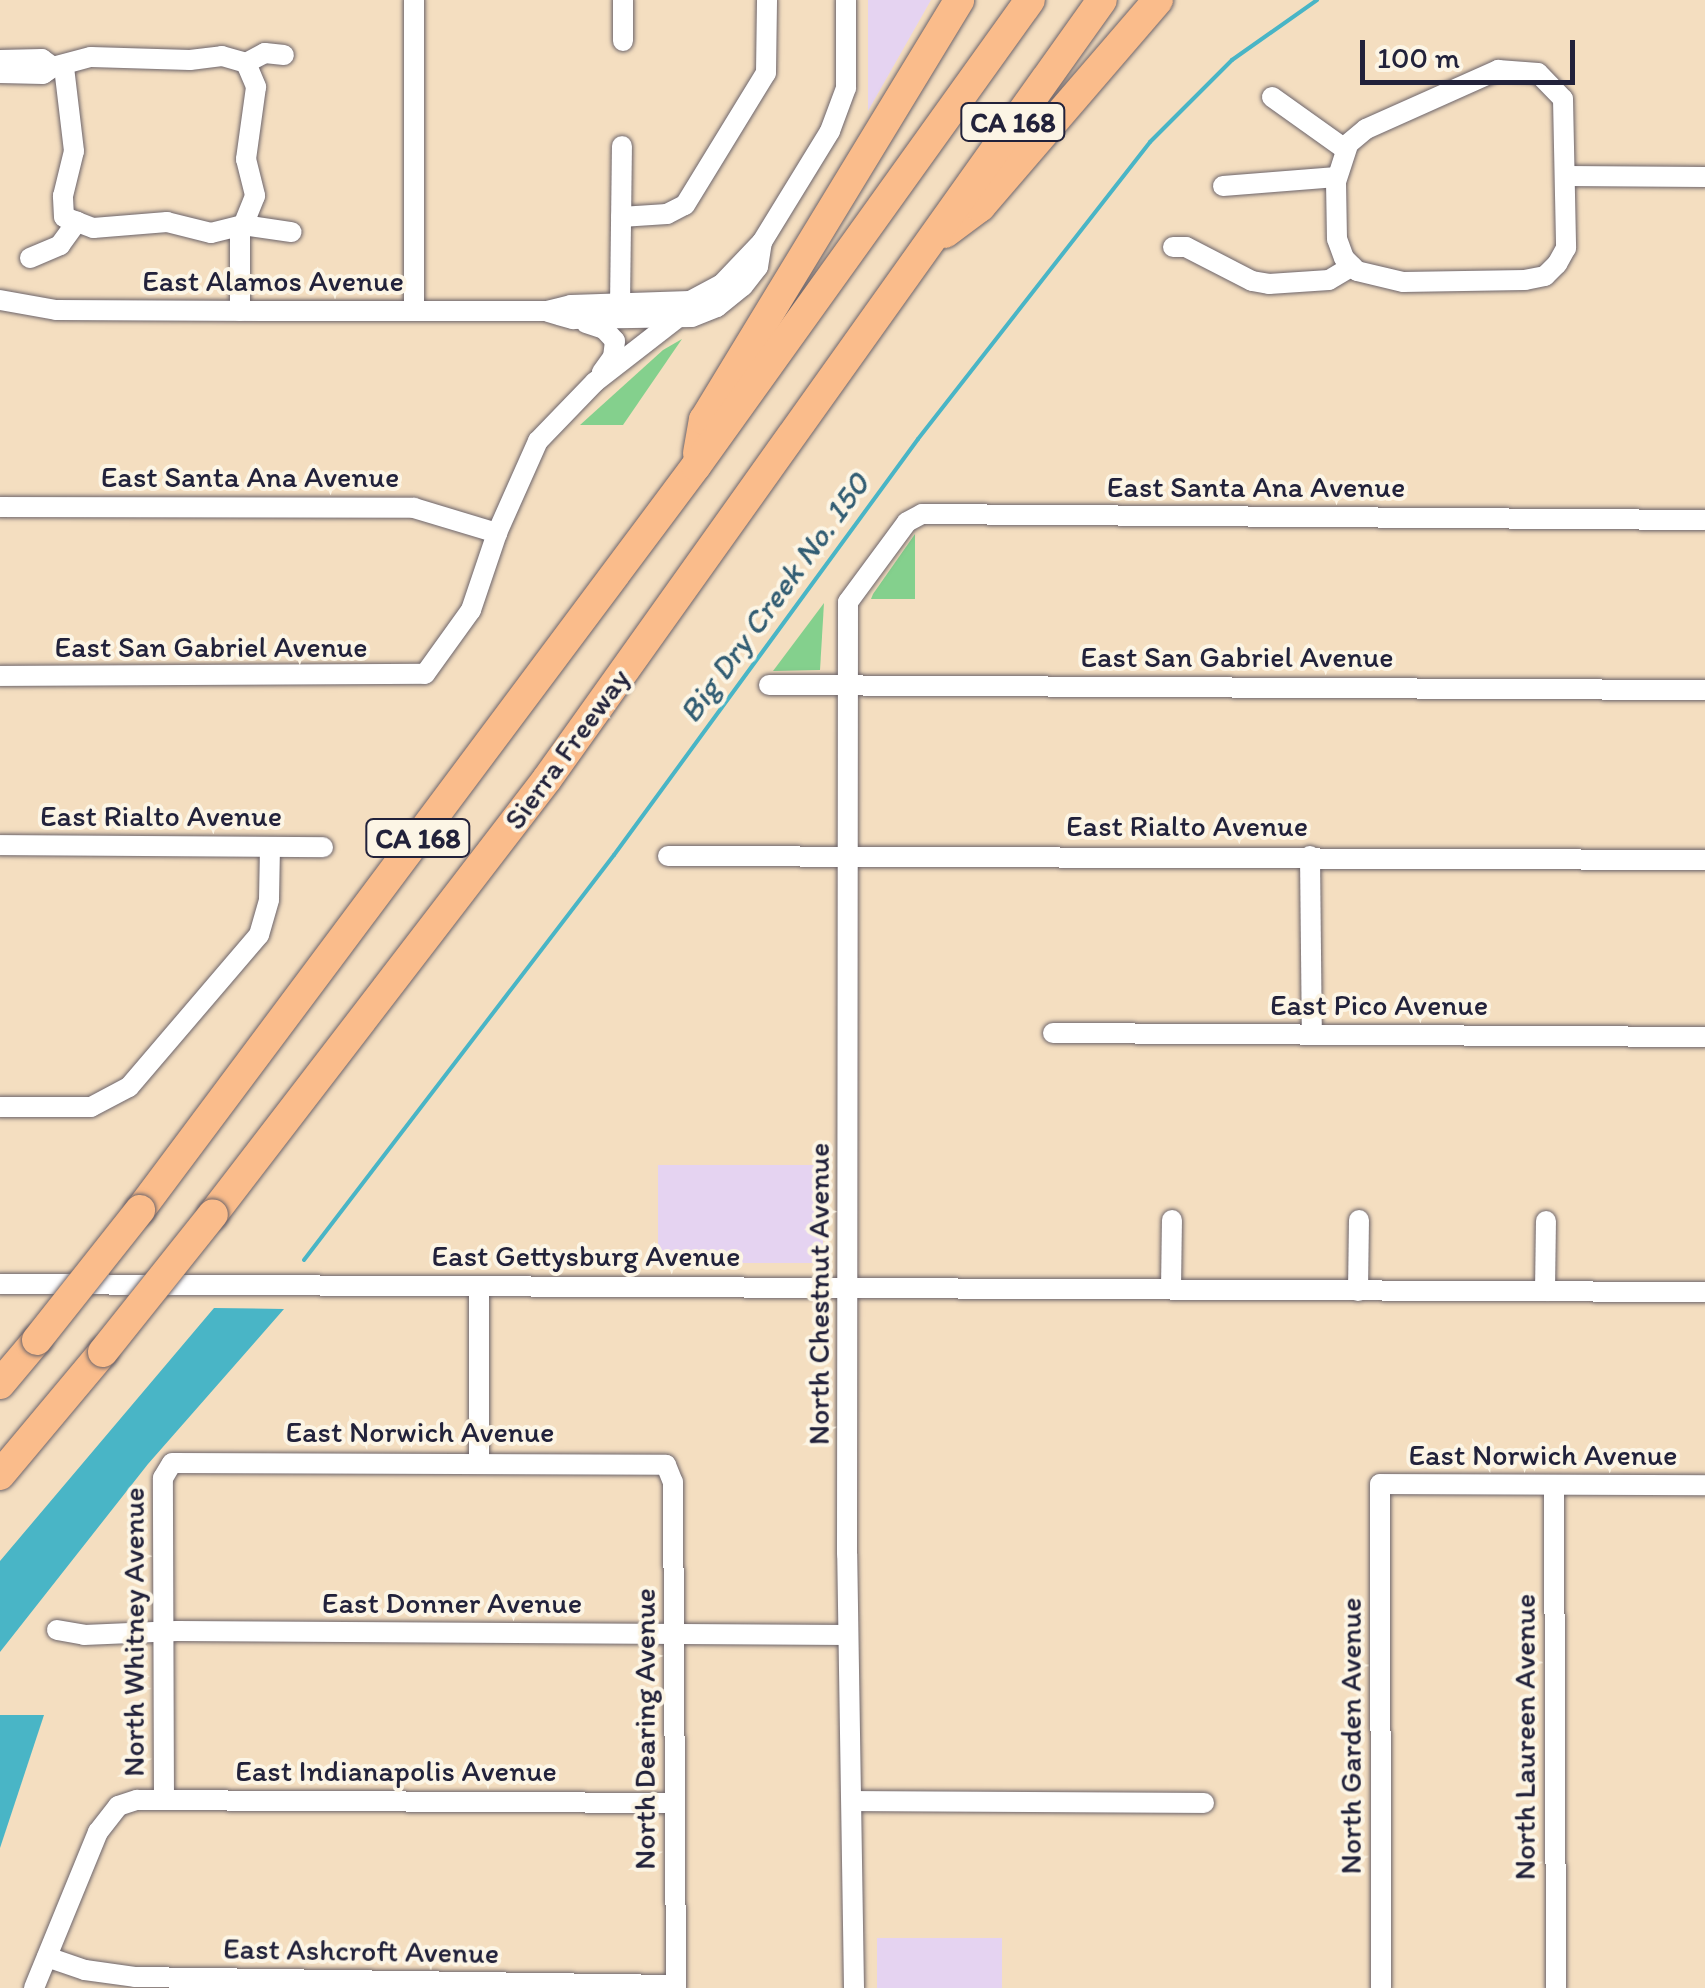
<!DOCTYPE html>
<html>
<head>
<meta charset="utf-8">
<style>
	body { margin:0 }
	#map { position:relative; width:1705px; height:1988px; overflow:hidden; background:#f4dec0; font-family:Itim,sans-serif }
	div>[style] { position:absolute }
	.built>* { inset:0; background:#e5d3f1; transform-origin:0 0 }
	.green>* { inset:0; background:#84d08d }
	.water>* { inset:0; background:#49b5c6 }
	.stream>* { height:4px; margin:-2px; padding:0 2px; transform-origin:2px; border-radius:2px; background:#49b5c6 }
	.roads { filter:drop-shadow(0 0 2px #6c646a) drop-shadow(0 0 2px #6c646a) }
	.minor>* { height:20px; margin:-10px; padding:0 10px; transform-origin:10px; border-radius:10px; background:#fff }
	.highway>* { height:30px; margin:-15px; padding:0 15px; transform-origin:15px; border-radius:15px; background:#fabc8b }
	.bridges { filter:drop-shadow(0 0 2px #6c646a) drop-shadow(0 0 2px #6c646a) }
	.highway-bridge>* { height:30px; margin:-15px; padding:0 15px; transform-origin:15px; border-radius:15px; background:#fabc8b }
	span { translate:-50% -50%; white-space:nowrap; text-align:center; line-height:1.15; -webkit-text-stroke:8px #fcf5e5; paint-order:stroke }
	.shield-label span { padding:2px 8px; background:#fcf5e5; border:2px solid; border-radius:8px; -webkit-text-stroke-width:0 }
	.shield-label { font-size:28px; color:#22223b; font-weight:700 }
	.street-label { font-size:30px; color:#22223b }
	.water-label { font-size:32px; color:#325d73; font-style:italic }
	.scale { position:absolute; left:1360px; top:40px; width:215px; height:45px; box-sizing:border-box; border:5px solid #22223b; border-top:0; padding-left:12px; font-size:30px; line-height:35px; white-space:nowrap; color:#22223b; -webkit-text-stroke:8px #fcf5e5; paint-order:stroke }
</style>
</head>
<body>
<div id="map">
	<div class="built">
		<div style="clip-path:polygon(868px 0,931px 0,868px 111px)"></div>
		<div style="clip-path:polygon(658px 1165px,823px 1165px,823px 1256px,815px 1263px,658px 1263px)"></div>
		<div style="left:1002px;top:1938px;width:50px;height:125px;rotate:90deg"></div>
	</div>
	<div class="green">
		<div style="clip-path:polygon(682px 339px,623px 425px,580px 425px,663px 350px)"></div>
		<div style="clip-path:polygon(915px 534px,915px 599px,871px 599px,873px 594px)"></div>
		<div style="clip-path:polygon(824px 603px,820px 670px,773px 671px)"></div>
	</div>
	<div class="water">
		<div style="clip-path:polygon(214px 1308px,284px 1309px,148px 1464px,0 1652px,0 1561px)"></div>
		<div style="clip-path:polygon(0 1715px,44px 1715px,0 1848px)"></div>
	</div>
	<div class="stream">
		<div style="left:304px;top:1260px;width:510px;rotate:-52.57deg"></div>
		<div style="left:614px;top:855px;width:515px;rotate:-53.84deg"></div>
		<div style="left:918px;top:439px;width:377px;rotate:-52deg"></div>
		<div style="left:1150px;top:142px;width:116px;rotate:-45deg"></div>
		<div style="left:1232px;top:60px;width:104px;rotate:-35.2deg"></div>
	</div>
	<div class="roads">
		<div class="minor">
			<div style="left:414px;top:0;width:311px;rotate:90deg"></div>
			<div style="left:623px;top:41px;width:41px;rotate:-90deg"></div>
			<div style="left:0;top:60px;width:42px;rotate:-1.4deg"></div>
			<div style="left:42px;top:59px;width:14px;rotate:36deg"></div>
			<div style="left:53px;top:67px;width:12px;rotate:145deg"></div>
			<div style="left:43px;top:74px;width:43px;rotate:-178.7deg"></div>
			<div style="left:246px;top:63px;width:21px;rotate:-28deg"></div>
			<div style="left:265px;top:53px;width:19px;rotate:6deg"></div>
			<div style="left:53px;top:67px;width:39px;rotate:-15deg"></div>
			<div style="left:91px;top:57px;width:99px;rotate:1.7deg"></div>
			<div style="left:190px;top:60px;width:32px;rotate:-7deg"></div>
			<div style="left:222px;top:56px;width:25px;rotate:16deg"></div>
			<div style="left:246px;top:63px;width:26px;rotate:67deg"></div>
			<div style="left:256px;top:87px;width:73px;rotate:97.9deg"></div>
			<div style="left:246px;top:159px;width:38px;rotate:76deg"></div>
			<div style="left:255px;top:196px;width:31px;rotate:112deg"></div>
			<div style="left:243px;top:225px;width:33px;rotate:166deg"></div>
			<div style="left:211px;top:233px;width:45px;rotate:-166deg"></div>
			<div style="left:167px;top:222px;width:74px;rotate:175.4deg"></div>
			<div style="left:93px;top:228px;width:31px;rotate:-159deg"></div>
			<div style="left:64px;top:217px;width:21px;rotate:-93deg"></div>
			<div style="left:63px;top:196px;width:46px;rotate:-76.3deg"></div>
			<div style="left:74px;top:151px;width:85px;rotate:-96.8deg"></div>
			<div style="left:1498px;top:70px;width:40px;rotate:4.3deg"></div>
			<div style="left:1538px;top:73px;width:36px;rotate:46deg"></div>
			<div style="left:1563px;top:99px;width:149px;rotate:88.8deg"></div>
			<div style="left:1566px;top:248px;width:18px;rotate:119deg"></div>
			<div style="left:1557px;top:264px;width:17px;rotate:135deg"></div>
			<div style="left:1545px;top:276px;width:20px;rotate:169deg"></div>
			<div style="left:1525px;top:280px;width:122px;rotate:179.1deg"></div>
			<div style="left:1403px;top:282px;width:47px;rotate:-166.6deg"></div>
			<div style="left:1357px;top:271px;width:18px;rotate:-135deg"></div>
			<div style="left:1344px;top:258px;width:20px;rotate:-110deg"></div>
			<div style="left:1337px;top:239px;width:57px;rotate:-91deg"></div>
			<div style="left:1336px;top:182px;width:40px;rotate:-72deg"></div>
			<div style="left:1348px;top:144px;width:23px;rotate:-40deg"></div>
			<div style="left:1366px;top:129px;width:145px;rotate:-24.1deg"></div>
			<div style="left:1272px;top:97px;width:90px;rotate:35.5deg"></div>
			<div style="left:1566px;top:176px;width:139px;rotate:0.4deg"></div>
			<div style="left:1223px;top:186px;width:114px;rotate:-4.5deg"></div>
			<div style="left:621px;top:217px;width:46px;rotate:-3.7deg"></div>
			<div style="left:667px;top:214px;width:20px;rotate:-27deg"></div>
			<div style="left:685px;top:205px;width:155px;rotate:-58.5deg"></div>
			<div style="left:766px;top:73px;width:73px;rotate:-89.2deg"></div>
			<div style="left:243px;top:225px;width:49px;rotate:8.3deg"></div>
			<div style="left:240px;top:226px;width:85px;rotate:90deg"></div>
			<div style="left:1173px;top:247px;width:13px"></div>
			<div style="left:1186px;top:247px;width:74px;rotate:27.3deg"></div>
			<div style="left:1252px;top:281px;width:17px;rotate:10deg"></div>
			<div style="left:1269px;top:284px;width:60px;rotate:-3.8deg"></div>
			<div style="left:1329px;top:280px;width:27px;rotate:-31deg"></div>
			<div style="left:30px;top:258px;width:33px;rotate:-23deg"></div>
			<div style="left:60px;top:245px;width:29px;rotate:-54deg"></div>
			<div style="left:0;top:300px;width:57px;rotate:10.1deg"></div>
			<div style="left:56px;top:310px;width:204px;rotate:0.3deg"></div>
			<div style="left:260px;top:311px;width:287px"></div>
			<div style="left:547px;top:311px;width:25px;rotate:-14deg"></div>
			<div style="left:571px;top:305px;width:119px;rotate:-1.9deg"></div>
			<div style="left:690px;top:301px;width:36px;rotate:-28deg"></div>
			<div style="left:722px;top:284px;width:58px;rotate:-46.4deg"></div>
			<div style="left:762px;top:242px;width:130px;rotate:-58.5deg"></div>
			<div style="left:830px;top:131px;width:46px;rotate:-69.6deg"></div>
			<div style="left:846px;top:88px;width:88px;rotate:-90deg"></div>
			<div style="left:620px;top:306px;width:160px;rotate:-89.3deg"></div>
			<div style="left:548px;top:312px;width:26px;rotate:16deg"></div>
			<div style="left:573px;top:319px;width:119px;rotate:-1deg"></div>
			<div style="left:692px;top:317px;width:27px;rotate:-22deg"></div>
			<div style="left:717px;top:307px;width:33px;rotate:-39deg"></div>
			<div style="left:743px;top:286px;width:24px;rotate:-52deg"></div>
			<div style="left:758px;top:267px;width:25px;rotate:-81deg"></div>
			<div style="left:586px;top:323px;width:19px;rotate:18deg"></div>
			<div style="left:604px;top:329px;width:16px;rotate:47deg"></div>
			<div style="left:615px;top:341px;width:16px;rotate:97deg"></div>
			<div style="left:613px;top:357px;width:19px;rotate:126deg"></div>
			<div style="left:0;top:507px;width:414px;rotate:0.1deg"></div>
			<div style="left:414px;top:508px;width:87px;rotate:16.8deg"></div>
			<div style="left:0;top:676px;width:425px;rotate:-0.3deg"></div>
			<div style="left:425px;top:674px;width:79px;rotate:-54.3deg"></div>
			<div style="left:471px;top:610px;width:81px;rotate:-71.3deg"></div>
			<div style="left:497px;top:533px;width:101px;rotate:-66deg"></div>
			<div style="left:538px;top:441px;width:82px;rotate:-46deg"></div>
			<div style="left:595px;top:382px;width:101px;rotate:-37.8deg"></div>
			<div style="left:769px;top:685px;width:936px;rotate:0.31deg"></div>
			<div style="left:0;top:845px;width:323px;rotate:0.4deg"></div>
			<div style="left:668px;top:856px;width:1037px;rotate:0.22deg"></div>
			<div style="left:1310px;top:856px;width:178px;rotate:89.4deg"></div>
			<div style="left:1053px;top:1033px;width:652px;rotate:0.35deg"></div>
			<div style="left:0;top:1107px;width:91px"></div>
			<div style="left:91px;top:1107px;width:43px;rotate:-27.8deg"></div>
			<div style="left:129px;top:1087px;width:200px;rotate:-49.5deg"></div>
			<div style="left:259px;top:935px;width:37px;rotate:-74deg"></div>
			<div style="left:269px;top:899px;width:52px;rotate:-88.9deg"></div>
			<div style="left:0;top:1284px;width:1705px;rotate:0.27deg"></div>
			<div style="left:479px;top:1286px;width:177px;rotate:90deg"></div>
			<div style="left:1171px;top:1289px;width:69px;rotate:-89.2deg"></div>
			<div style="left:1358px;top:1291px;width:71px;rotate:-89.2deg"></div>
			<div style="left:1545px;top:1291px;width:70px;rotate:-89.2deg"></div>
			<div style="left:1554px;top:1487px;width:501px;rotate:89.77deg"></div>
			<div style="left:57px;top:1630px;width:27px;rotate:10deg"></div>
			<div style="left:84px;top:1635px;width:93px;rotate:-2.5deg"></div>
			<div style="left:177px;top:1631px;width:671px;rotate:0.34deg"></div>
			<div style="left:164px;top:1800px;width:322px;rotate:-90.2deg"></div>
			<div style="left:163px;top:1478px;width:17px;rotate:-59deg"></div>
			<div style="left:172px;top:1463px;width:494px;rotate:0.2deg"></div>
			<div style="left:666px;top:1465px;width:18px;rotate:68deg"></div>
			<div style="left:673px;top:1482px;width:506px;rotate:89.66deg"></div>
			<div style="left:853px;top:1801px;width:351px;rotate:0.3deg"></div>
			<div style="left:47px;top:1957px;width:40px;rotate:18.9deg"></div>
			<div style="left:85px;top:1970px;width:50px;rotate:8deg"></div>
			<div style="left:135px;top:1977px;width:541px;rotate:0.85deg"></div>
			<div style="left:34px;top:1988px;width:169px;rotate:-67.7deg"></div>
			<div style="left:98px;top:1832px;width:33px;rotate:-52deg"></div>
			<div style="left:118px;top:1806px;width:20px;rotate:-18deg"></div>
			<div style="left:137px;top:1800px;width:538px;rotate:0.32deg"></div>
			<div style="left:854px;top:1988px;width:434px;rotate:-90.9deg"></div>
			<div style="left:847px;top:1554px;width:952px;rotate:-89.94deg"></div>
			<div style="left:848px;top:602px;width:99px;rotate:-53.6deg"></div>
			<div style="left:907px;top:522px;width:17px;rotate:-28deg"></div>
			<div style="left:922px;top:514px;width:783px;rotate:0.44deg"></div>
			<div style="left:1381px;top:1988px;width:504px;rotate:-90.11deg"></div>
			<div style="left:1380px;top:1484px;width:325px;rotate:0.2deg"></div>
		</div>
		<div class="highway">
			<div style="left:945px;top:233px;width:44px;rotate:-36.6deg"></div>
			<div style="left:980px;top:207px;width:273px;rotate:-49.3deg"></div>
			<div style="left:698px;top:453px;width:34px;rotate:-80deg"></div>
			<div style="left:704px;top:420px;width:491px;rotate:-58.7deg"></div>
			<div style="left:140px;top:1210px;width:929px;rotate:-53.23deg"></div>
			<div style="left:696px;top:466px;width:573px;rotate:-54.37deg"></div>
			<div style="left:213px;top:1214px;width:548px;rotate:-52.48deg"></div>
			<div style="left:547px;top:779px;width:956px;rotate:-54.53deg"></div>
			<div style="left:0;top:1384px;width:57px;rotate:-49.9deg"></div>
			<div style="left:0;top:1475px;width:160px;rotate:-50.1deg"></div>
		</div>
	</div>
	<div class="bridges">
		<div class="highway-bridge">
			<div style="left:37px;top:1340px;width:166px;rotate:-51.6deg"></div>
			<div style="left:103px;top:1352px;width:176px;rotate:-51.4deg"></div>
		</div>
	</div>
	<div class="shield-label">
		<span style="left:1013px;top:122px">CA 168</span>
		<span style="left:418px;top:838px">CA 168</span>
	</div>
	<div class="street-label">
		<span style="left:273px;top:281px">East Alamos Avenue</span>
		<span style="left:250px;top:477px">East Santa Ana Avenue</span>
		<span style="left:1256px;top:487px">East Santa Ana Avenue</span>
		<span style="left:211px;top:647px">East San Gabriel Avenue</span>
		<span style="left:1237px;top:657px">East San Gabriel Avenue</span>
		<span style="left:567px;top:749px;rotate:-54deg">Sierra Freeway</span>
		<span style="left:161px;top:816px">East Rialto Avenue</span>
		<span style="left:1187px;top:826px">East Rialto Avenue</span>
		<span style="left:1379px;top:1005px">East Pico Avenue</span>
		<span style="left:586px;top:1256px">East Gettysburg Avenue</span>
		<span style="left:819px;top:1294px;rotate:-90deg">North Chestnut Avenue</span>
		<span style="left:420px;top:1432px">East Norwich Avenue</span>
		<span style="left:1543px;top:1455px">East Norwich Avenue</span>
		<span style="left:452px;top:1603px">East Donner Avenue</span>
		<span style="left:134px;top:1632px;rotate:-90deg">North Whitney Avenue</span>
		<span style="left:645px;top:1729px;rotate:-90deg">North Dearing Avenue</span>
		<span style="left:1351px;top:1736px;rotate:-90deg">North Garden Avenue</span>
		<span style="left:1525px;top:1737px;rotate:-90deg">North Laureen Avenue</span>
		<span style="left:396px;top:1771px">East Indianapolis Avenue</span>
		<span style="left:361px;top:1951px;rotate:1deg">East Ashcroft Avenue</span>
	</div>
	<div class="water-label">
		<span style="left:774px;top:598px;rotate:-54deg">Big Dry Creek No. 150</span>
	</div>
	<div class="scale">100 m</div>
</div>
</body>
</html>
